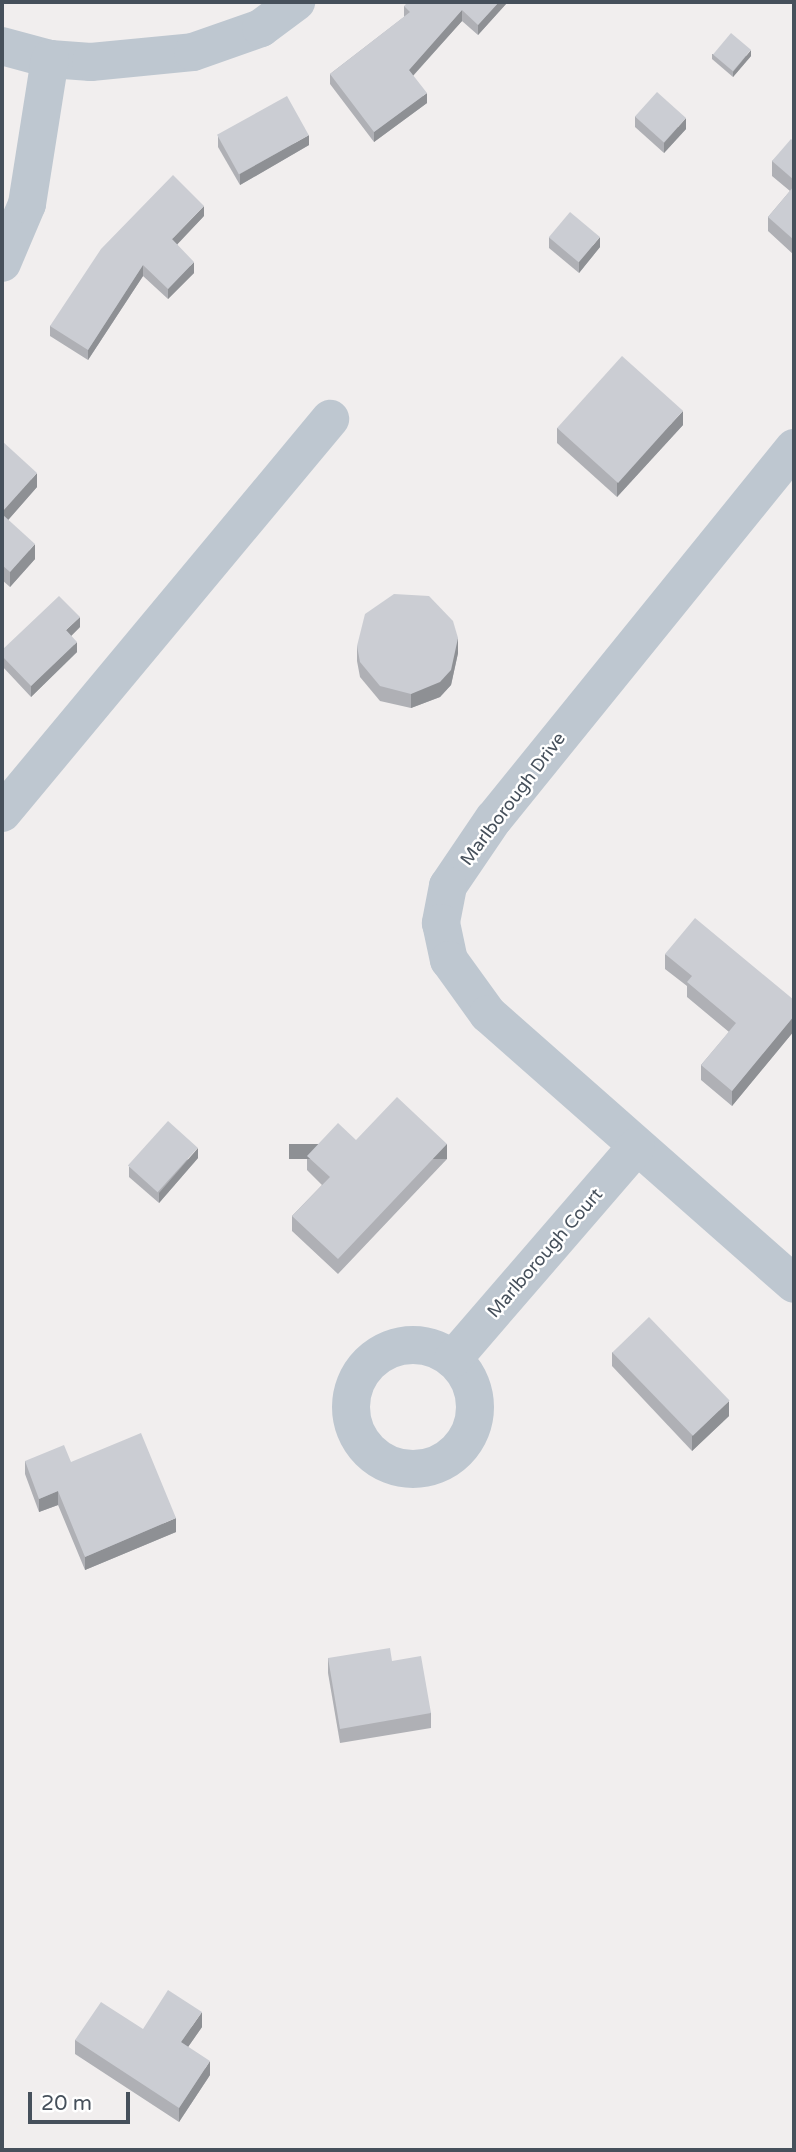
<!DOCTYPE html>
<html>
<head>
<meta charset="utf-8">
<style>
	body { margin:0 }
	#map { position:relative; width:796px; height:2152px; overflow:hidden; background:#f1eeee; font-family:"Varela Round",sans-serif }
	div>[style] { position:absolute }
	.minor>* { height:38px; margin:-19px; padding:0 19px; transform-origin:19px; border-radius:19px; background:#bec7d0 }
	.minor>.ring { margin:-19px; padding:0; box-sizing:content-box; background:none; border:38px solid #bec7d0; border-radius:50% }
	.wall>* { inset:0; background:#afb0b5 }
	.shaded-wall>* { inset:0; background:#8e9094; transform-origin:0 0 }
	.building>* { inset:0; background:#cbcdd3; transform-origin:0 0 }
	span { translate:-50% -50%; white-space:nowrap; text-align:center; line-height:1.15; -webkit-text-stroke:5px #fff; paint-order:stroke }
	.street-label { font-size:18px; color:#46505b }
	.frame { position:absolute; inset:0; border:4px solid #46505b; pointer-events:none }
	.scale { position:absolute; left:28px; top:2092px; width:102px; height:32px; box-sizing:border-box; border:4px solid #46505b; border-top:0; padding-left:9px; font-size:21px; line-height:24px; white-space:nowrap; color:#46505b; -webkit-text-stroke:5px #fff; paint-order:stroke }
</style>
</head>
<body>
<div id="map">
	<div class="minor">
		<div style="left:2px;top:46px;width:50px;rotate:15.2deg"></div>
		<div style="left:50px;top:59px;width:41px;rotate:4.2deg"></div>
		<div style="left:91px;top:62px;width:102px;rotate:-5.6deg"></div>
		<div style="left:193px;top:52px;width:72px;rotate:-19.4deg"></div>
		<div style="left:261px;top:28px;width:44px;rotate:-36.6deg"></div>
		<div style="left:2px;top:263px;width:64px;rotate:-67deg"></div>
		<div style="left:27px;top:204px;width:147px;rotate:-81deg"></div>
		<div style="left:794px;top:448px;width:476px;rotate:129deg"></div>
		<div style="left:494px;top:818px;width:82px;rotate:124.1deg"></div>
		<div style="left:448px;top:886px;width:38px;rotate:101deg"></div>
		<div style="left:441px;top:923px;width:38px;rotate:78deg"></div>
		<div style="left:449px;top:960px;width:67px;rotate:54.2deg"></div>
		<div style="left:488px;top:1014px;width:408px;rotate:41.4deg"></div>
		<div style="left:2px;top:813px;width:513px;rotate:-50.22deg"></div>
		<div class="ring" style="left:351px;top:1345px;width:86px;height:86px"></div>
		<div style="left:453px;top:1359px;width:280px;rotate:-49.2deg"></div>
	</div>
	<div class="wall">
		<div style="clip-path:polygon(506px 2px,506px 4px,478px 35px,462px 21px,413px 76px,427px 103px,374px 142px,330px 84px,330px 74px,404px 17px,404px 6px)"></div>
		<div style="clip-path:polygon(712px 54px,751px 56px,733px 77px,712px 59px)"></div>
		<div style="clip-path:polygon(635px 116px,686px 129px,664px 153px,635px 127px)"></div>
		<div style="clip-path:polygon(218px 136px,309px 145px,240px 185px,218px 147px)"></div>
		<div style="clip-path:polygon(794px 142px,794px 255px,768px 231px,768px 217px,790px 191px,772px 176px,772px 161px)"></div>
		<div style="clip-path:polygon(204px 216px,177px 244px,194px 273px,168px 299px,143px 276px,88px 360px,50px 336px,50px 326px)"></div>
		<div style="clip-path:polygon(549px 237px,600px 247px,579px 273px,549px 248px)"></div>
		<div style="clip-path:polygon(683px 425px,617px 497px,557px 443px,557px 428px)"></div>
		<div style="clip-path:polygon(2px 441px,37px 487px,8px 520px,35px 559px,10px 587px,2px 580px)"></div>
		<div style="clip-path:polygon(80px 627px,71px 636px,77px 652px,31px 697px,2px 666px,2px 650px)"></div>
		<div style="clip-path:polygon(357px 646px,458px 653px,451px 685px,440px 697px,411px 708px,380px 701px,360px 677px,357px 661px)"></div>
		<div style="clip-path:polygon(665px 954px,794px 1000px,794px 1031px,732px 1106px,701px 1080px,701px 1065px,729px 1032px,687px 997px,687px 986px,665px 969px)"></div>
		<div style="clip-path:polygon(356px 1140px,447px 1159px,338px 1274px,292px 1231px,292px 1216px,322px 1185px,307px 1170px,307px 1156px)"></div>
		<div style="clip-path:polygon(198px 1158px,159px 1203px,129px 1177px,129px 1167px)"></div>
		<div style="clip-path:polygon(612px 1352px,729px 1416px,692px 1451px,612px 1366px)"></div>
		<div style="clip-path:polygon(25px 1461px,71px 1462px,176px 1532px,85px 1570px,58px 1505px,39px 1512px,25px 1474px)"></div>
		<div style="clip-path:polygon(328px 1658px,392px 1661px,431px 1713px,431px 1728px,340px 1743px,328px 1673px)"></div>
		<div style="clip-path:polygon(202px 2027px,188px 2047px,210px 2075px,179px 2122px,75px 2054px,75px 2040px,143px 2029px)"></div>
	</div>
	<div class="shaded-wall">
		<div style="clip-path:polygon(499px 2px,506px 2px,506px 4px,478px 35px,478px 25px)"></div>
		<div style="clip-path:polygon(462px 10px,462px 21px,409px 80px,409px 70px)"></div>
		<div style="clip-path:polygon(751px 50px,751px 56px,733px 77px,733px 72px)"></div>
		<div style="clip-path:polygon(427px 93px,427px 103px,374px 142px,374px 132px)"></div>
		<div style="clip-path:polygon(686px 118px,686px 129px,664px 153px,664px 143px)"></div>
		<div style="clip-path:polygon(309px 135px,309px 145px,240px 185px,240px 174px)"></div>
		<div style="clip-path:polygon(204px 206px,204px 216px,172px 250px,172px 239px)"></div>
		<div style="clip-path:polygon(600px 237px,600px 247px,579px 273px,579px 262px)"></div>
		<div style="clip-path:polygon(194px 262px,194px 273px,168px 299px,168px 289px)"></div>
		<div style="clip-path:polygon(143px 265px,143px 276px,88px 360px,88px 350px)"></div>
		<div style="clip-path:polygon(683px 411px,683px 425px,617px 497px,617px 482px)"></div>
		<div style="clip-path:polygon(37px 473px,37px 487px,2px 527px,2px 512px)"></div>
		<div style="clip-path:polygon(35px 544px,35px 559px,10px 587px,10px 572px)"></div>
		<div style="clip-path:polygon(80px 617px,80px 627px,66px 641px,66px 630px)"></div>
		<div style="clip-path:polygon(458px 638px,458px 653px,451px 685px,440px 697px,411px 708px,411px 694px)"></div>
		<div style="clip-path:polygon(77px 642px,77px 652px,31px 697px,31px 686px)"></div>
		<div style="clip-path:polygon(794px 1016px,794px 1031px,732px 1106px,732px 1091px)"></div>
		<div style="left:447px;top:1144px;width:15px;height:158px;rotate:90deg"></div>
		<div style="clip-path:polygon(198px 1148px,198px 1158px,159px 1203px,159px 1193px)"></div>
		<div style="clip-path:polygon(729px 1401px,729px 1416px,692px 1451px,692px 1436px)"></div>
		<div style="clip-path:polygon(58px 1491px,58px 1505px,39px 1512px,39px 1499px)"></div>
		<div style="clip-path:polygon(176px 1518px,176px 1532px,85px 1570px,85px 1557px)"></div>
		<div style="clip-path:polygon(202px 2012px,202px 2027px,181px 2057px,181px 2042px)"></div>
		<div style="clip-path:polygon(210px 2061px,210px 2075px,179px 2122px,179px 2108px)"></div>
	</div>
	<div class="building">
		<div style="clip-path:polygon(408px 2px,499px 2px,478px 25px,462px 10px,409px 70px,427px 93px,374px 132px,330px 74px,410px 12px,404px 6px)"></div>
		<div style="left:731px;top:33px;width:26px;height:28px;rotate:40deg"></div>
		<div style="left:657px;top:92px;width:39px;height:33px;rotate:42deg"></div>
		<div style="left:287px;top:96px;width:45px;height:80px;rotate:61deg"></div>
		<div style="clip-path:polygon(791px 139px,794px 142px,794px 180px,772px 161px)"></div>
		<div style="clip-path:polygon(173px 175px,204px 206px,172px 239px,194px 262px,168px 289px,143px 265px,88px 350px,50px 326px,101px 249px)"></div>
		<div style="clip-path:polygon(794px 186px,794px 240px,768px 217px)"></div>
		<div style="left:570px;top:212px;width:39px;height:33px;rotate:40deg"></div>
		<div style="left:622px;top:356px;width:82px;height:97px;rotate:42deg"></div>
		<div style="clip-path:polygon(2px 441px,37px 473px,2px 512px)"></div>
		<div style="clip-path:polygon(2px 514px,35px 544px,10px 572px,2px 565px)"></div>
		<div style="clip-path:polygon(394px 594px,429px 596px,453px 621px,458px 638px,451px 670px,440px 682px,411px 694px,380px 686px,360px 662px,357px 646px,365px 614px)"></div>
		<div style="clip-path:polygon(59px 596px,80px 617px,66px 630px,77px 642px,31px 686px,2px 656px,2px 650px)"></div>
		<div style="clip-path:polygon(695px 918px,794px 1000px,794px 1016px,732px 1091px,701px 1065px,736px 1023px,687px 982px,692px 976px,665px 954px)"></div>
		<div style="clip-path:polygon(397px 1097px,447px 1144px,338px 1259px,292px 1216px,330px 1177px,307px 1156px,338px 1123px,356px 1140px)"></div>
		<div style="left:168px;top:1121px;width:40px;height:60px;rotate:42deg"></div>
		<div style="left:649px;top:1317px;width:116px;height:51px;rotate:46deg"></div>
		<div style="clip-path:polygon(141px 1433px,176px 1518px,85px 1557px,58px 1491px,39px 1499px,25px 1461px,64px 1445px,71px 1462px)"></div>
		<div style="clip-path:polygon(390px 1648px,392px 1661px,421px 1656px,431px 1713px,340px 1729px,328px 1658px)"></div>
		<div style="clip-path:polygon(168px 1990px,202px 2012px,181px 2042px,210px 2061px,179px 2108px,75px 2040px,101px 2002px,143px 2029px)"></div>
	</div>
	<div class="street-label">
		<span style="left:513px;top:799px;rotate:-53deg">Marlborough Drive</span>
		<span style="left:545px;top:1253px;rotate:-49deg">Marlborough Court</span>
	</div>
	<div class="frame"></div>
	<div class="scale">20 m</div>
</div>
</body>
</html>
